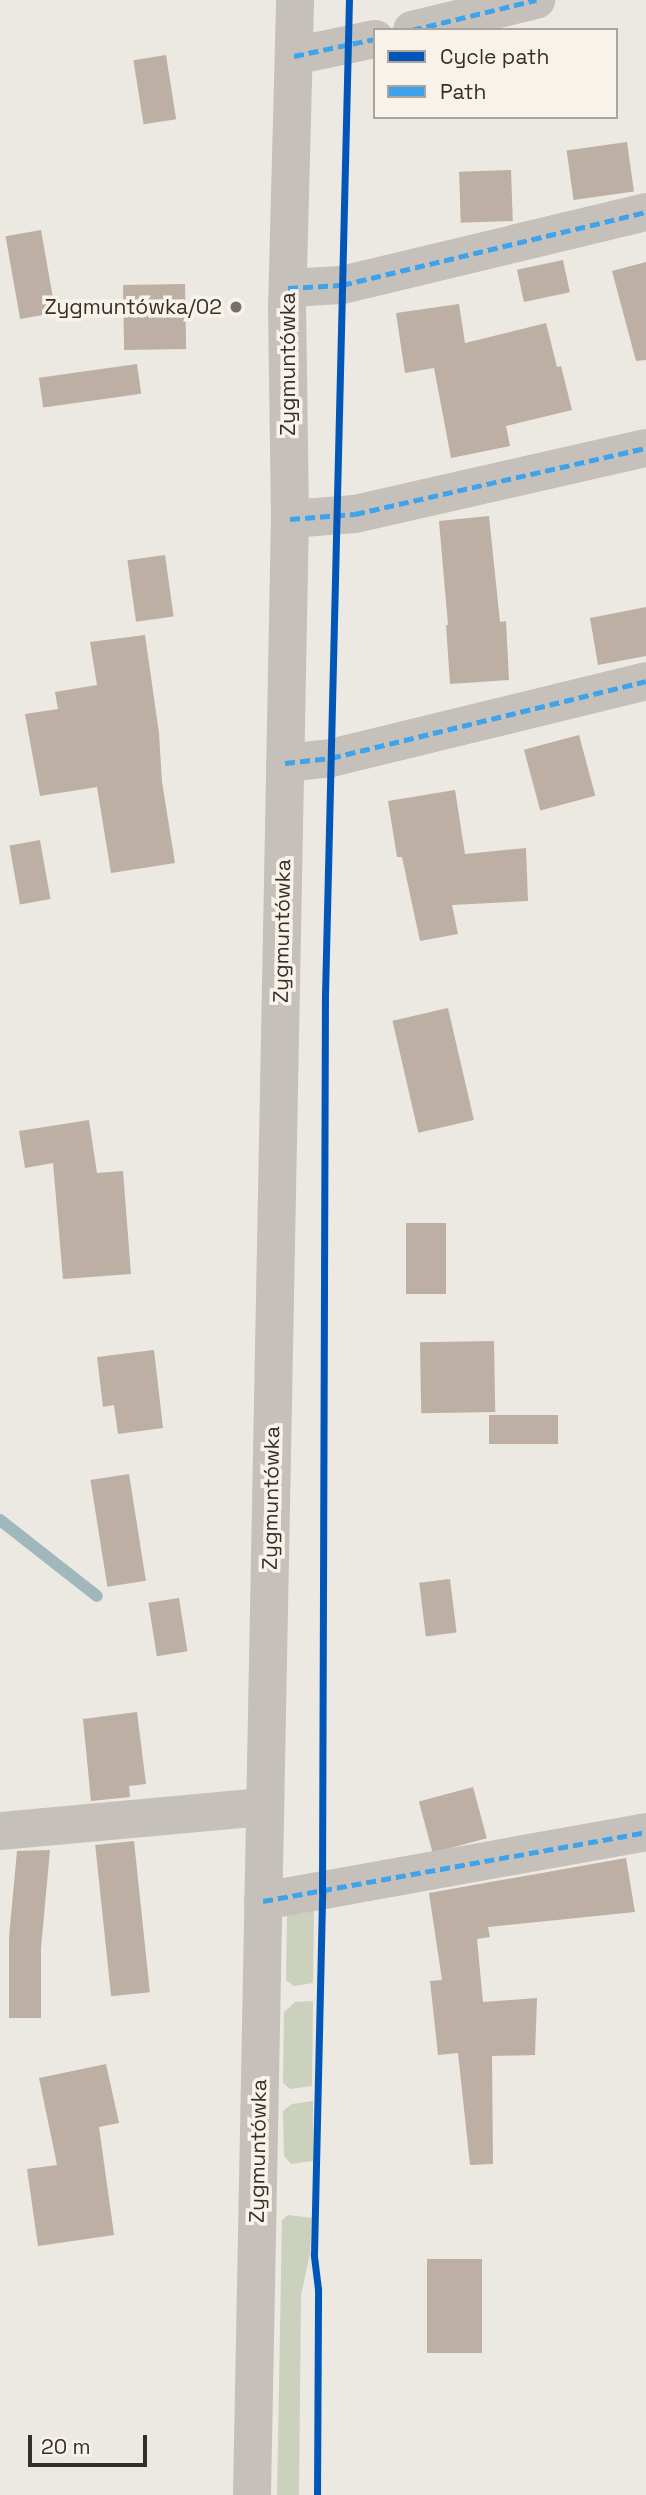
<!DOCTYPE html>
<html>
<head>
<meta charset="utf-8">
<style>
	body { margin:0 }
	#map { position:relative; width:646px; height:2495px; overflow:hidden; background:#ece8e2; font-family:"Space Grotesk",sans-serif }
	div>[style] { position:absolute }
	.green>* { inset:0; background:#cbd1bd }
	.stream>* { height:12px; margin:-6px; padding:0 6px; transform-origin:6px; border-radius:6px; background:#a0b8bc }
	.building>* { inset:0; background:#beafa5; transform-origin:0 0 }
	.minor>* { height:38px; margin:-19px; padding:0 19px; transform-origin:19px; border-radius:19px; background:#c5c0ba }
	.quiet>* { height:5px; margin-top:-2.5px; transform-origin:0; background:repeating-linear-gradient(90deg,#3fa3eb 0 10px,transparent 0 15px) }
	.cycleway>* { height:7px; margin:-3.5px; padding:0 3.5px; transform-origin:3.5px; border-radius:3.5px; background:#0057b8 }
	.dots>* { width:19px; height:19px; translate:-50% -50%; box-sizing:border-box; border:4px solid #f8f3ea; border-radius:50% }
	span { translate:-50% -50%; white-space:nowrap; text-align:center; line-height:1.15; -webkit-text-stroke:7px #f8f3ea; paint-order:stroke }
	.poi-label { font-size:21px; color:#362e29 }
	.right { translate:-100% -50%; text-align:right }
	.street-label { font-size:21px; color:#362e29 }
	.legend { position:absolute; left:373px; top:28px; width:245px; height:91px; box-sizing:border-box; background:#f8f3ea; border:2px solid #aaa49d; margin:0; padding:9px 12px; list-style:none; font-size:21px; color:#362e29 }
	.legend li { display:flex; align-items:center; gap:14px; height:35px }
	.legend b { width:35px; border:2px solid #aaa49d }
	.scale { position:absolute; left:28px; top:2435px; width:119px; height:32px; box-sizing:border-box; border:4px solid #362e29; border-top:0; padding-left:9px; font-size:21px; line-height:24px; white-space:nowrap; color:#362e29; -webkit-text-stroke:5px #f8f3ea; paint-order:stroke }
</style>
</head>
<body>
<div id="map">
	<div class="green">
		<div style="clip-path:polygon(314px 1910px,313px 1983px,294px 1986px,286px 1980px,287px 1915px)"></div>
		<div style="clip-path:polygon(313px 2001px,312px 2086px,290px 2089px,283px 2083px,284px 2012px,295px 2002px)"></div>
		<div style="clip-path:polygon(313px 2101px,313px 2161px,291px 2164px,284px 2156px,283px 2111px,292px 2104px)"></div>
		<div style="clip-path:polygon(288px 2215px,312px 2218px,310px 2253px,301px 2295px,299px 2495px,277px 2495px,282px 2220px)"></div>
	</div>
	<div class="stream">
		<div style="left:0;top:1520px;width:123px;rotate:38.1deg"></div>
	</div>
	<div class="building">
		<div style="left:166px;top:55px;width:65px;height:33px;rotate:81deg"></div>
		<div style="left:627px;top:142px;width:50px;height:61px;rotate:82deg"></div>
		<div style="left:511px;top:170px;width:51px;height:52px;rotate:88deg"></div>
		<div style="left:41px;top:230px;width:84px;height:36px;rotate:80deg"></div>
		<div style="left:563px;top:260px;width:33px;height:47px;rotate:78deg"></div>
		<div style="clip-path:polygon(646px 262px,646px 360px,636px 361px,612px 271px)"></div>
		<div style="left:185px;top:284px;width:65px;height:62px;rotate:89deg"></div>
		<div style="clip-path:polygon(459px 304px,465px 343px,546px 323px,557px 367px,561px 366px,572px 410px,506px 426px,510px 446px,451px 458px,434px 368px,405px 373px,396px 313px)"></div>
		<div style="left:137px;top:364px;width:30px;height:99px;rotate:82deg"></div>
		<div style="clip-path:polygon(489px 516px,500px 622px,506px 621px,509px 680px,450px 684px,446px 625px,448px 625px,439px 521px)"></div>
		<div style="left:165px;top:555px;width:62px;height:38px;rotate:82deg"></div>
		<div style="clip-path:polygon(646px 607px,646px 656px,598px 665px,590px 618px)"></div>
		<div style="clip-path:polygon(145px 635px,159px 733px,162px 782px,175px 863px,111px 873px,97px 787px,40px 796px,25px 714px,58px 709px,55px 692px,97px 685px,90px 642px)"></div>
		<div style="left:579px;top:735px;width:63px;height:57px;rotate:75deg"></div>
		<div style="clip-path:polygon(455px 790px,465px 854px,526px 848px,528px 901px,452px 905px,458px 934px,420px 941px,402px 857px,397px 857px,388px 801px)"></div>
		<div style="left:40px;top:840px;width:60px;height:31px;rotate:80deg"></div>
		<div style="left:448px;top:1008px;width:115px;height:57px;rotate:77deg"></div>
		<div style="clip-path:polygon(89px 1120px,97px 1173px,123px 1171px,131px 1274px,63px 1279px,53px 1163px,25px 1168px,19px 1131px)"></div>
		<div style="left:406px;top:1223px;width:40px;height:71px"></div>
		<div style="left:494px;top:1341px;width:71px;height:74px;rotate:89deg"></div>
		<div style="clip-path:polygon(154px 1350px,163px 1428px,118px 1434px,114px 1405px,103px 1407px,97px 1357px)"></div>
		<div style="left:558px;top:1415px;width:29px;height:69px;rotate:90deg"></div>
		<div style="left:129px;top:1474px;width:108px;height:39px;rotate:81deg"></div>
		<div style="left:450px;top:1579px;width:54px;height:31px;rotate:83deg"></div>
		<div style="left:179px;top:1598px;width:54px;height:31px;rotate:81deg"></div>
		<div style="clip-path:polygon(137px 1712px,146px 1784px,129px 1786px,130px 1797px,91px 1801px,83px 1719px)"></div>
		<div style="left:473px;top:1787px;width:53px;height:56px;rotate:75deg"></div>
		<div style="left:134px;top:1841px;width:152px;height:39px;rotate:84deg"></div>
		<div style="clip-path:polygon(50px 1850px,41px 1948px,41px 2018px,9px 2018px,9px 1937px,17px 1851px)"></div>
		<div style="clip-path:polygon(626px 1858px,635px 1912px,488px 1927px,490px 1937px,477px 1939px,483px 2002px,537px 1998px,535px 2055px,492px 2056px,493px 2164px,470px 2165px,458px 2053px,438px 2055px,430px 1981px,442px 1980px,429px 1893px)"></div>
		<div style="clip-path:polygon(106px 2064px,119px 2123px,99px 2127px,114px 2235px,38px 2246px,27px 2169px,57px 2165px,39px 2078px)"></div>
		<div style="left:427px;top:2259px;width:55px;height:94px"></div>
	</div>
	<div class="minor">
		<div style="left:412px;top:30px;width:128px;rotate:-13.6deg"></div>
		<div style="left:294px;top:56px;width:83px;rotate:-11.9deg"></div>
		<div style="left:288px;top:288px;width:54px;rotate:-3.2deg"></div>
		<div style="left:342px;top:285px;width:313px;rotate:-13.5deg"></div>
		<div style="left:290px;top:519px;width:65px;rotate:-4.4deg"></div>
		<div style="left:355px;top:514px;width:298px;rotate:-12.8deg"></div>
		<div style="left:285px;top:763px;width:46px;rotate:-6.2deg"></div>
		<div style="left:331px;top:758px;width:324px;rotate:-13.7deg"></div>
		<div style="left:0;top:1831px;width:266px;rotate:-5.2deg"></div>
		<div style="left:263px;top:1901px;width:389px;rotate:-10.2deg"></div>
		<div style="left:252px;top:2495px;width:1976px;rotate:-88.9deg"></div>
		<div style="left:290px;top:519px;width:209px;rotate:-90.8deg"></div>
		<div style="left:287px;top:310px;width:310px;rotate:-88.5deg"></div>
	</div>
	<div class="quiet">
		<div style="left:412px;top:30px;width:128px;rotate:-13.6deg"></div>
		<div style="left:294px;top:56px;width:83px;rotate:-11.9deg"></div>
		<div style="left:288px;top:288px;width:54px;rotate:-3.2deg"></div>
		<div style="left:342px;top:285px;width:313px;rotate:-13.5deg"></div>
		<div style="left:290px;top:519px;width:65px;rotate:-4.4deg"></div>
		<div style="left:355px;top:514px;width:298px;rotate:-12.8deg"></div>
		<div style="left:285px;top:763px;width:46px;rotate:-6.2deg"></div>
		<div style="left:331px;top:758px;width:324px;rotate:-13.7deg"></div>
		<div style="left:263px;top:1901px;width:389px;rotate:-10.2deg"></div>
	</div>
	<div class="cycleway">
		<div style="left:317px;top:2495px;width:206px;rotate:-89.7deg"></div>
		<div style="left:318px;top:2289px;width:35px;rotate:-97deg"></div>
		<div style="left:314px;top:2254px;width:362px;rotate:-88.7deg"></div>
		<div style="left:322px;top:1892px;width:897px;rotate:-89.81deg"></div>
		<div style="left:325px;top:995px;width:995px;rotate:-88.62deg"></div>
	</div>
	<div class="dots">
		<div style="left:236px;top:307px;background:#766f6a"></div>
	</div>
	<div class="poi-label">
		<span class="right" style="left:222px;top:307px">Zygmuntówka/02</span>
	</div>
	<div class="street-label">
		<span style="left:288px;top:364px;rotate:-90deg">Zygmuntówka</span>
		<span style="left:282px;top:931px;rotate:-89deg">Zygmuntówka</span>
		<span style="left:271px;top:1498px;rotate:-89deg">Zygmuntówka</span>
		<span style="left:258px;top:2151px;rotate:-89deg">Zygmuntówka</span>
	</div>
	<ul class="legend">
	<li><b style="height:9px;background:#0057b8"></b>Cycle path</li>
	<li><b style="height:9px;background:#3fa3eb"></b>Path</li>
	</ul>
	<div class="scale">20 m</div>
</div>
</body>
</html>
